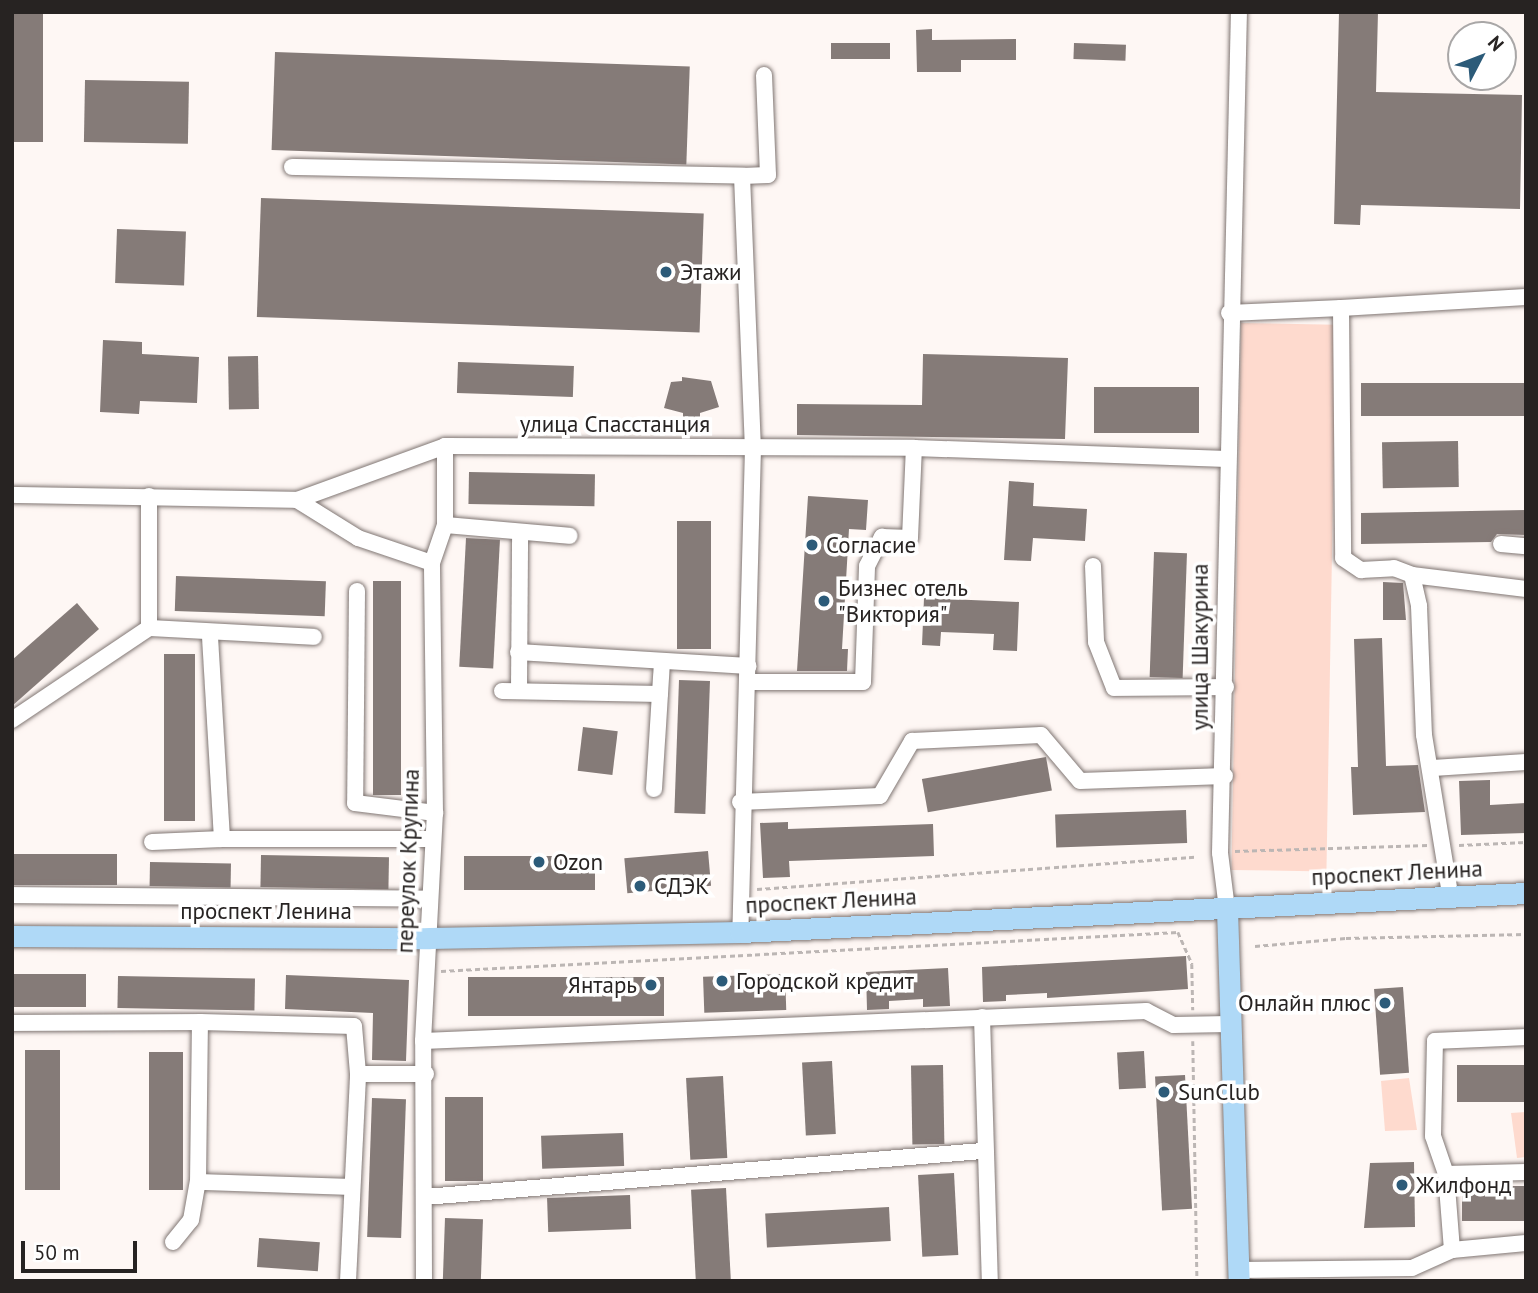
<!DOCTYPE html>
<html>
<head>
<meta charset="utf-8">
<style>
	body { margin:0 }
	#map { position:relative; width:1538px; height:1293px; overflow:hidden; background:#fef7f4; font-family:"PT Sans",sans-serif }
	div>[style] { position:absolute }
	.green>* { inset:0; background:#fedace; transform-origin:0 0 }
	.building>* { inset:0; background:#857b78; transform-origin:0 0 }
	.path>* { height:2.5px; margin-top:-1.25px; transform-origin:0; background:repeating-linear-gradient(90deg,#bcb6b4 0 5px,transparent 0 8.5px) }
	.roads { filter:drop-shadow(0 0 2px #807673) drop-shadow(0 0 2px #807673) }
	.minor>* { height:16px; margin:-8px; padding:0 8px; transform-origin:8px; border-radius:8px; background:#fff }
	.major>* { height:21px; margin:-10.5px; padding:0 10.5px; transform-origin:10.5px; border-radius:10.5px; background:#afd9f7 }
	.dots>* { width:19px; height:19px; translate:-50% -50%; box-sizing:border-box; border:4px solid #fff; border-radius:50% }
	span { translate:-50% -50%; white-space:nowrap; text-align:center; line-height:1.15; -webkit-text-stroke:7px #fff; paint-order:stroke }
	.poi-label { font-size:23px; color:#272322 }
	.left { translate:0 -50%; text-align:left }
	.right { translate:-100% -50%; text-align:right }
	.street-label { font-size:23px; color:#272322 }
	.frame { position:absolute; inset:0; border:14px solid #272322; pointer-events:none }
	.north { position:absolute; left:1447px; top:21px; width:70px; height:70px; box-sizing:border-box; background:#fff; border:2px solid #a9a7a7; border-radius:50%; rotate:48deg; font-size:19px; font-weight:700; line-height:28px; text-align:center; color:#272322 }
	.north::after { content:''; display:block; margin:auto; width:24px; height:32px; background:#2c5b79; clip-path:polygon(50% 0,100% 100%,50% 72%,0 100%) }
	.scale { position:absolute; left:21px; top:1241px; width:116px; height:32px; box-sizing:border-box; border:4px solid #272322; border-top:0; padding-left:9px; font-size:21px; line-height:24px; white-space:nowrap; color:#272322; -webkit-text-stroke:5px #fff; paint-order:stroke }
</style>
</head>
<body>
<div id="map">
	<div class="green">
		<div style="left:1241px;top:323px;width:95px;height:547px;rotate:1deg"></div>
		<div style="clip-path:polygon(1409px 1078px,1417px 1130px,1385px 1131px,1381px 1081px)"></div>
		<div style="clip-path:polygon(1526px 1112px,1526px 1157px,1517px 1158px,1511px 1113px)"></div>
	</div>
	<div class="building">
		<div style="left:12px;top:12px;width:31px;height:130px"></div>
		<div style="clip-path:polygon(1339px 12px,1378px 12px,1376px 92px,1522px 95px,1520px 209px,1361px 205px,1360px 225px,1334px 224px)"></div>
		<div style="clip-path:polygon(932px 29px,932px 40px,1016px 39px,1016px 60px,961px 60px,961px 72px,917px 72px,916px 30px)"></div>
		<div style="left:831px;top:43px;width:59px;height:16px"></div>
		<div style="left:1074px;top:43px;width:52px;height:16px;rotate:2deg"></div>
		<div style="left:275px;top:52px;width:415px;height:98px;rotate:2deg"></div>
		<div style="left:85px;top:80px;width:104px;height:62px;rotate:1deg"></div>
		<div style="left:261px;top:198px;width:443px;height:119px;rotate:2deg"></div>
		<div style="left:117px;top:229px;width:69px;height:54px;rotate:2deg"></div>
		<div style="clip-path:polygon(103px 340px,142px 342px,142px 354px,199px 357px,197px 403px,140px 401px,139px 414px,100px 412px)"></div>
		<div style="clip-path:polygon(923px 354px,1068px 358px,1065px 439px,797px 435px,797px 404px,922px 405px)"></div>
		<div style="left:258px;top:356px;width:53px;height:30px;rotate:89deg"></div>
		<div style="left:458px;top:362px;width:116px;height:31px;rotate:2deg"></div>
		<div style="clip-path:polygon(682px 377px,711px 381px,719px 407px,700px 413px,700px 420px,683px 421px,683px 413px,664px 408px,671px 382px,682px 381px)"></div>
		<div style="left:1526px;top:383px;width:33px;height:165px;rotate:90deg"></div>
		<div style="left:1094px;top:387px;width:105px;height:46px"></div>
		<div style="left:1458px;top:441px;width:46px;height:76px;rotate:89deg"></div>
		<div style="left:469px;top:472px;width:126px;height:32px;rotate:1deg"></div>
		<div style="clip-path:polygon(1009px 481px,1034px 483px,1033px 506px,1087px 509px,1085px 541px,1033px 538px,1031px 561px,1004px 560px)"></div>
		<div style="clip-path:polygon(808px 496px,868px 500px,866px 530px,849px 529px,842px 649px,848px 649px,847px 671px,797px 671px)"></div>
		<div style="clip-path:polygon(1526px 510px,1526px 535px,1497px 534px,1491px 542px,1361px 544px,1361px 513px)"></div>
		<div style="left:677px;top:521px;width:34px;height:128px"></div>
		<div style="left:466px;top:538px;width:34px;height:129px;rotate:3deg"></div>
		<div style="left:1154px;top:552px;width:33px;height:125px;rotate:2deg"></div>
		<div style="left:176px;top:576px;width:150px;height:35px;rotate:2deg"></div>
		<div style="left:373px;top:581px;width:28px;height:214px"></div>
		<div style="clip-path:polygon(1383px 582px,1403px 583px,1406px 620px,1383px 620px)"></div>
		<div style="clip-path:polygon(924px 598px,1019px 602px,1017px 651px,993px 650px,994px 634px,941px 632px,940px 646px,922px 645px)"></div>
		<div style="clip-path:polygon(77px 603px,99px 629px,12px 706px,12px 660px)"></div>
		<div style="clip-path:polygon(1382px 638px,1386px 766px,1418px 765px,1425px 812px,1353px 815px,1351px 767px,1358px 767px,1354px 639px)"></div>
		<div style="left:164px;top:654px;width:31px;height:167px"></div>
		<div style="left:679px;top:680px;width:31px;height:133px;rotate:2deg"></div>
		<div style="left:583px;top:727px;width:35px;height:44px;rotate:7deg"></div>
		<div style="left:1046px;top:757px;width:34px;height:126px;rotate:80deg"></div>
		<div style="clip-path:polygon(1490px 780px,1490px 805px,1526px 803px,1526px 833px,1461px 835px,1459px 781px)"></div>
		<div style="left:1186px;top:810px;width:33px;height:131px;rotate:88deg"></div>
		<div style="clip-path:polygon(788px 822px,788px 829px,933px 824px,934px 856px,789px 861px,790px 877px,763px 878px,760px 823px)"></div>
		<div style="left:708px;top:851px;width:35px;height:84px;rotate:85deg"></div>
		<div style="left:12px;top:854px;width:105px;height:31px"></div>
		<div style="left:261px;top:855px;width:128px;height:32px;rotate:1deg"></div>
		<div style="left:464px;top:856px;width:131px;height:34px"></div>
		<div style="left:150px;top:862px;width:81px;height:24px;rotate:1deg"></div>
		<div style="clip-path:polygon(1186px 956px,1188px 989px,1047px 998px,1047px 993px,1006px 995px,1006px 1001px,983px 1002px,982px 967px)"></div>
		<div style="clip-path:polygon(948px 968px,950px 1006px,923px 1007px,923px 999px,889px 1001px,889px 1009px,867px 1010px,866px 972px)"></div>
		<div style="left:12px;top:974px;width:74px;height:33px"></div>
		<div style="left:785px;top:974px;width:36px;height:82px;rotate:88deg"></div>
		<div style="clip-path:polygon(286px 975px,409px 980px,406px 1061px,372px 1060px,373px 1013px,285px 1009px)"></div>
		<div style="left:118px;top:976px;width:137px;height:32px;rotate:1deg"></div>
		<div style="left:468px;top:977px;width:196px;height:39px"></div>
		<div style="left:1403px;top:987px;width:86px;height:29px;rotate:86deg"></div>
		<div style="left:25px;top:1050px;width:35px;height:140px"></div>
		<div style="left:1144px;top:1051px;width:37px;height:27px;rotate:87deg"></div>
		<div style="left:149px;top:1052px;width:34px;height:138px"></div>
		<div style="left:832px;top:1061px;width:73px;height:30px;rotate:87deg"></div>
		<div style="left:943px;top:1065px;width:79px;height:32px;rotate:89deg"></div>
		<div style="left:1526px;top:1065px;width:37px;height:69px;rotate:90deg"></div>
		<div style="left:1185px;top:1075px;width:134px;height:30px;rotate:87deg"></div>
		<div style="left:723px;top:1076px;width:82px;height:37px;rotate:87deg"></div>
		<div style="left:445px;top:1097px;width:38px;height:84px"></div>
		<div style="left:372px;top:1098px;width:34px;height:139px;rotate:2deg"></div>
		<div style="left:623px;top:1133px;width:33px;height:82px;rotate:88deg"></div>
		<div style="clip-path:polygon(1414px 1162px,1415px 1227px,1364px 1228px,1370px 1163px)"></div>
		<div style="left:954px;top:1173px;width:82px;height:36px;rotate:87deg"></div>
		<div style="left:1526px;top:1186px;width:35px;height:64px;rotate:90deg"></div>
		<div style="left:726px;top:1188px;width:91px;height:35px;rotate:87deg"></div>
		<div style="left:630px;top:1195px;width:34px;height:83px;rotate:88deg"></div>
		<div style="left:889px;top:1207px;width:34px;height:124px;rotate:87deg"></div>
		<div style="left:445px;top:1218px;width:38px;height:63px;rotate:2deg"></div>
		<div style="left:259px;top:1238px;width:61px;height:29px;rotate:4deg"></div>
	</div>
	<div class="path">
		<div style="left:1459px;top:845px;width:67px;rotate:-2.6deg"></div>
		<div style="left:1235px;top:851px;width:193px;rotate:-1.8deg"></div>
		<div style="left:757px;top:889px;width:439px;rotate:-4.2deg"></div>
		<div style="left:1255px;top:946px;width:91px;rotate:-5deg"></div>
		<div style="left:1346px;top:938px;width:180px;rotate:-1.3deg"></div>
		<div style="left:441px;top:971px;width:738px;rotate:-3.03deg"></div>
		<div style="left:1178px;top:932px;width:35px;rotate:66deg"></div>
		<div style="left:1192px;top:964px;width:46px;rotate:88.8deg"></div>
		<div style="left:1193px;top:1041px;width:240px;rotate:89deg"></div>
	</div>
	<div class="roads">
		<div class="minor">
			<div style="left:292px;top:167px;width:450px;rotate:1.1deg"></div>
			<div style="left:742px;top:176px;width:272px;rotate:87.7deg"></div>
			<div style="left:753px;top:448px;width:484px;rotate:91.5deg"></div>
			<div style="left:742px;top:176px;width:26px;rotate:-2deg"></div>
			<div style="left:768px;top:175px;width:100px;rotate:-92.3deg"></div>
			<div style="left:1341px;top:308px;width:185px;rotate:-3.4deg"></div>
			<div style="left:1229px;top:313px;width:112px;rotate:-2.6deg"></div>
			<div style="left:1341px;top:308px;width:250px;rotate:89.5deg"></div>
			<div style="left:1343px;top:558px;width:22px;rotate:34deg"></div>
			<div style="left:1361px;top:570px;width:33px;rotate:-3deg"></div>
			<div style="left:1394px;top:568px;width:19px;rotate:21deg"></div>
			<div style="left:1412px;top:575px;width:32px;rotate:77deg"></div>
			<div style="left:1419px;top:606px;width:129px;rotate:87.8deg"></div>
			<div style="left:1424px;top:735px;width:161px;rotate:80.7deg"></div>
			<div style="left:12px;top:495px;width:285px;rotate:1deg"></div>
			<div style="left:297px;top:500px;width:158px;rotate:-20deg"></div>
			<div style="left:445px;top:446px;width:469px;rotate:0.2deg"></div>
			<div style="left:914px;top:448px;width:313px;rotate:2deg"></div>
			<div style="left:297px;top:500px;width:72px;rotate:31.9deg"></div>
			<div style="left:358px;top:538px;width:78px;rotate:18.7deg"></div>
			<div style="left:445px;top:525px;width:125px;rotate:5deg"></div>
			<div style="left:1501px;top:544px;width:25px;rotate:5deg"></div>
			<div style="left:1093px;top:566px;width:76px;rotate:87.7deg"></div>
			<div style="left:1096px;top:642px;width:49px;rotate:68.6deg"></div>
			<div style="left:1114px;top:688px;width:112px;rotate:-0.5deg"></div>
			<div style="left:1412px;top:575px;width:115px;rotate:7deg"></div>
			<div style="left:357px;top:591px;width:212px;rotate:90.5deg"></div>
			<div style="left:355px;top:803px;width:81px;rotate:7.1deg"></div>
			<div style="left:149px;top:628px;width:165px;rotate:3.1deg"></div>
			<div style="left:518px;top:652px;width:231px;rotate:3.5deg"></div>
			<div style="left:748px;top:682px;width:115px"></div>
			<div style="left:863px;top:682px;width:116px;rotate:-88deg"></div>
			<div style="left:867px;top:566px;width:33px;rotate:-63deg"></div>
			<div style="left:882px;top:537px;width:28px;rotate:2deg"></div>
			<div style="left:910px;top:538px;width:90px;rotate:-87.5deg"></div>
			<div style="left:502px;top:691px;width:158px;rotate:1.1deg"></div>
			<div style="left:519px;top:691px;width:159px;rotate:-89.6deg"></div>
			<div style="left:12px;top:720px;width:165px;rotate:-33.9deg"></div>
			<div style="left:149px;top:628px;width:132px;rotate:-90deg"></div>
			<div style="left:1433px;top:768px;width:93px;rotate:-3.7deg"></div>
			<div style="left:654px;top:789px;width:126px;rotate:-86.4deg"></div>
			<div style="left:740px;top:802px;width:140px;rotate:-2.5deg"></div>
			<div style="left:880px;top:796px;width:64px;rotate:-59.8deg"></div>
			<div style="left:912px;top:741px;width:129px;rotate:-2.7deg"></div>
			<div style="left:1041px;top:735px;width:60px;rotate:49.7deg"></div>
			<div style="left:1080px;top:781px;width:145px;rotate:-2deg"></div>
			<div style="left:222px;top:839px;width:211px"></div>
			<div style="left:152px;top:842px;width:70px;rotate:-2.5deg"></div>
			<div style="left:222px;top:839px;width:204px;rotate:-93.4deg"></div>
			<div style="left:12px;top:895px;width:417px;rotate:0.5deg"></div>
			<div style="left:1227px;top:909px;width:56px;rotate:-97.1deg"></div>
			<div style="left:1220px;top:853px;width:841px;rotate:-88.71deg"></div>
			<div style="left:982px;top:1017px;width:264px;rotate:88.3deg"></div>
			<div style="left:12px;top:1023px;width:188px;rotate:-0.3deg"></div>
			<div style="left:423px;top:1041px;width:724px;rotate:-2.38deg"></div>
			<div style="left:1146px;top:1011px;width:31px;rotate:27deg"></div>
			<div style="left:1174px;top:1025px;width:55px;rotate:-1deg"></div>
			<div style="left:1446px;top:1174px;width:80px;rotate:-1.4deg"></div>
			<div style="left:352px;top:1187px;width:154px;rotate:-178.1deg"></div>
			<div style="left:198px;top:1182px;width:160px;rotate:-89.3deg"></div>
			<div style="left:200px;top:1022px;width:154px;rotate:1.5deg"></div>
			<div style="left:354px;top:1026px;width:48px;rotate:85.2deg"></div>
			<div style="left:425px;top:1197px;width:559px;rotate:-4.72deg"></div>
			<div style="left:173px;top:1242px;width:28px;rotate:-51deg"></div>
			<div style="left:191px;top:1220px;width:39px;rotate:-80deg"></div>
			<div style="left:1452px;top:1250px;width:74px;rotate:-5.4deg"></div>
			<div style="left:1239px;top:1270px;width:173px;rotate:-0.7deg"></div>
			<div style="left:1412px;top:1268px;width:44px;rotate:-24.2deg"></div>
			<div style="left:1452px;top:1250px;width:76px;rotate:-94.5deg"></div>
			<div style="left:1446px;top:1174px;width:40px;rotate:-108.9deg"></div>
			<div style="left:1433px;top:1136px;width:95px;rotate:-88.8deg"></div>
			<div style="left:1435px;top:1041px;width:91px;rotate:-2.5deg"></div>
			<div style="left:348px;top:1281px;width:207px;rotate:-87.2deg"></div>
			<div style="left:358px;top:1074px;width:68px"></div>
			<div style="left:424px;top:1281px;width:240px;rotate:-90.2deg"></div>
			<div style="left:423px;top:1041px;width:228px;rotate:-87deg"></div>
			<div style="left:435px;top:813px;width:250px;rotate:-90.7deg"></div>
			<div style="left:432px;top:563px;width:40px;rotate:-71.1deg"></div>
			<div style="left:445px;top:525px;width:79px;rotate:-90deg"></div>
		</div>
		<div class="major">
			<div style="left:1227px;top:909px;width:372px;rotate:88.2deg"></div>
			<div style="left:12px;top:936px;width:417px;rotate:0.3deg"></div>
			<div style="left:429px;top:938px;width:311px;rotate:-1.1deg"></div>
			<div style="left:740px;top:932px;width:787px;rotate:-2.84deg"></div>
		</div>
	</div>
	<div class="dots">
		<div style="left:666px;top:272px;background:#2c5b79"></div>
		<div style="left:812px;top:545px;background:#2c5b79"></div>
		<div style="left:824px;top:601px;background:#2c5b79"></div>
		<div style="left:539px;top:862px;background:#2c5b79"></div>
		<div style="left:640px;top:886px;background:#2c5b79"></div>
		<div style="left:722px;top:981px;background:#2c5b79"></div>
		<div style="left:651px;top:985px;background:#2c5b79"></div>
		<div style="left:1385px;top:1003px;background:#2c5b79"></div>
		<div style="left:1164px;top:1092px;background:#2c5b79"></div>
		<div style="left:1402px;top:1185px;background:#2c5b79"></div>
	</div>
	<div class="poi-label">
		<span class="left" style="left:680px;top:272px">Этажи</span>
		<span class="left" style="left:826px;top:545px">Согласие</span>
		<span class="left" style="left:838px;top:601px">Бизнес отель<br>"Виктория"</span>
		<span class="left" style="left:553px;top:862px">Ozon</span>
		<span class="left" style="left:654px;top:886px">СДЭК</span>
		<span class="left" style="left:736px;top:981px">Городской кредит</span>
		<span class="right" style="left:637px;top:985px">Янтарь</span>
		<span class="right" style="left:1371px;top:1003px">Онлайн плюс</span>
		<span class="left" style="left:1178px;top:1092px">SunClub</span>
		<span class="left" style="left:1416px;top:1185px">Жилфонд</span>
	</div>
	<div class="street-label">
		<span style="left:615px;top:424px">улица Спасстанция</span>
		<span style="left:1200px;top:647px;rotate:-90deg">улица Шакурина</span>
		<span style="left:408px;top:861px;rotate:-88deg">переулок Крупина</span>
		<span style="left:1397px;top:873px;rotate:-3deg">проспект Ленина</span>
		<span style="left:831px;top:901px;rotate:-3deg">проспект Ленина</span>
		<span style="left:266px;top:911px">проспект Ленина</span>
	</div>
	<div class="frame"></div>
	<div class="north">N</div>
	<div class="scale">50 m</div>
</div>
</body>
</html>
